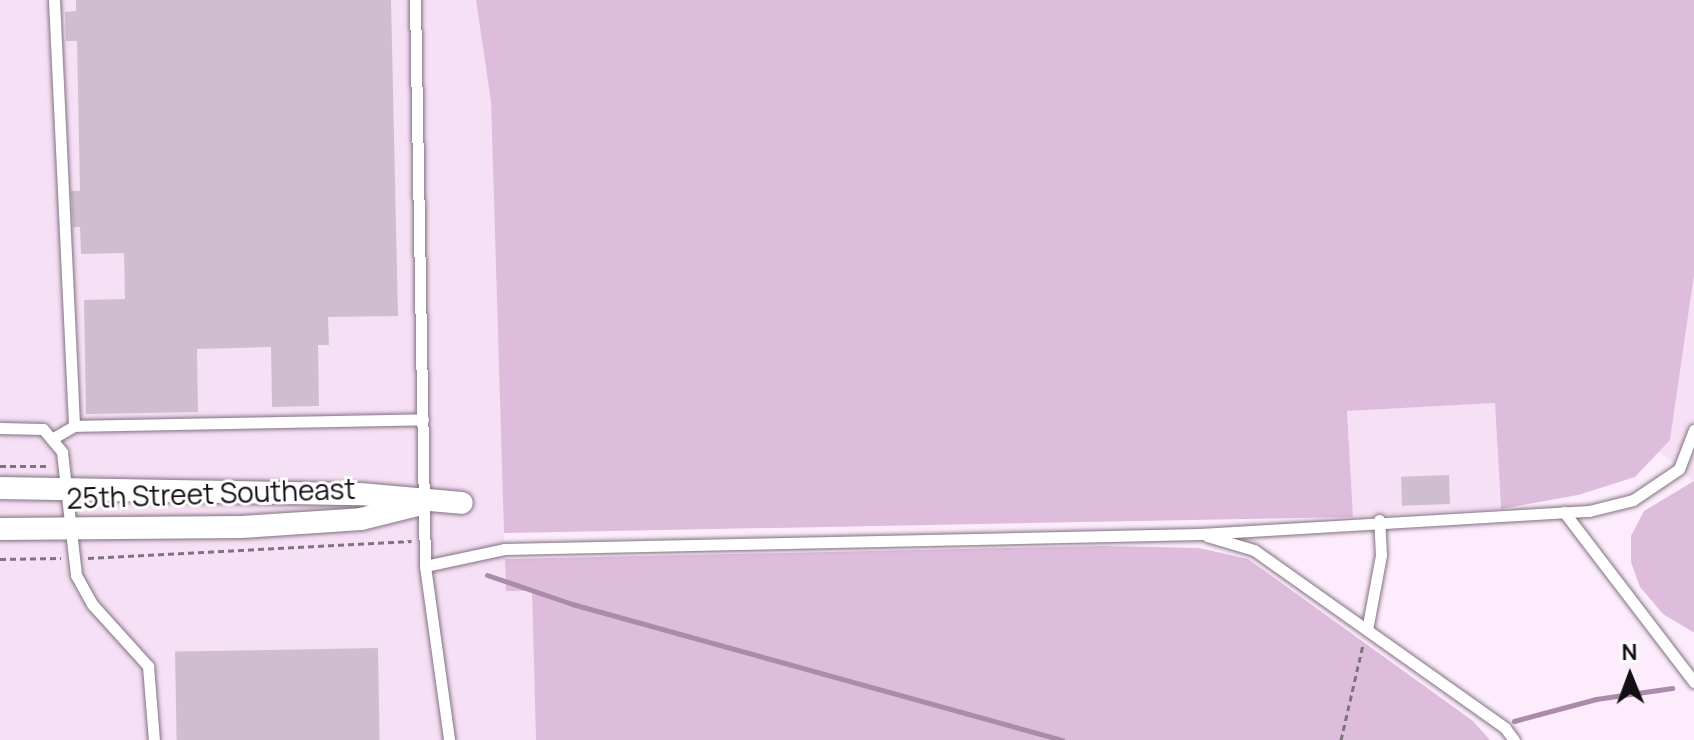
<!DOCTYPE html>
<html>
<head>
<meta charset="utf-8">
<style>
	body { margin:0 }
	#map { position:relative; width:1694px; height:740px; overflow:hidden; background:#fdedfc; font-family:Manrope,sans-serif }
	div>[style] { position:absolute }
	.built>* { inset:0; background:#f6e0f5; transform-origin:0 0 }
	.green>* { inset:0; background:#debcdc }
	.stream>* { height:5px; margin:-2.5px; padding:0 2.5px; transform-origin:2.5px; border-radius:2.5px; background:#ab8baa }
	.building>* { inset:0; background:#cfbfce; transform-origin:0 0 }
	.path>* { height:3px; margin-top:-1.5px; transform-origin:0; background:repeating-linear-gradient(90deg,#7e747d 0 6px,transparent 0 10px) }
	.roads { filter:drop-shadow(0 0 2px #817280) drop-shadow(0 0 2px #817280) }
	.lane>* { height:11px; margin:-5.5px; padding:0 5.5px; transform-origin:5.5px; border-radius:5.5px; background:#fff }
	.street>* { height:22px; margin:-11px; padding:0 11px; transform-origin:11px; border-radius:11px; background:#fff }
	span { translate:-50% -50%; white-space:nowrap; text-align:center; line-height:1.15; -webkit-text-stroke:6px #fff; paint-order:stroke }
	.street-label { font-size:28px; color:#130e13 }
	.north { position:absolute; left:1590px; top:636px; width:80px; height:80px; -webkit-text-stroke:6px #fff; paint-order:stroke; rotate:359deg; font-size:22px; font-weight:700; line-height:32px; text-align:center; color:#130e13 }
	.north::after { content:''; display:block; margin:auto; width:28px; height:36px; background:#130e13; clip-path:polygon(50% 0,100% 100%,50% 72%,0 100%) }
</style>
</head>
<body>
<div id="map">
	<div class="built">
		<div style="clip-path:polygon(0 0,476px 0,491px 102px,506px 590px,532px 591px,536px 740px,0 740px)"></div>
		<div style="clip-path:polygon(1694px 275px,1694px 481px,1693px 481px,1659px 451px,1670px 440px)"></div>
		<div style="left:1495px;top:403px;width:106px;height:148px;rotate:87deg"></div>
	</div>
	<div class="green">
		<div style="clip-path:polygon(476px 0,1694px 0,1694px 275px,1670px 440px,1635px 477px,1578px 495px,1501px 509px,1495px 403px,1347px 411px,1353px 517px,504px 533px,491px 102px)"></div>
		<div style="clip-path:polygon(1694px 481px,1694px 632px,1693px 632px,1663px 614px,1640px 587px,1631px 562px,1631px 536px,1644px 511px)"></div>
		<div style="clip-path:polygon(1102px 546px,1199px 548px,1248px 559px,1473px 721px,1490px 740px,536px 740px,532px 591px,506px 591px,505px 559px)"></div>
	</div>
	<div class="stream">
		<div style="left:487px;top:575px;width:90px;rotate:18.8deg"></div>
		<div style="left:572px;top:604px;width:509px;rotate:15.51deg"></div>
		<div style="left:1514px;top:721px;width:85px;rotate:-15deg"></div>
		<div style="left:1596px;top:699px;width:77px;rotate:-8.2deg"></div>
	</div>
	<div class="building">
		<div style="clip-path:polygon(76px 0,391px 0,398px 316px,328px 317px,329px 345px,318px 345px,319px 406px,272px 407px,271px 347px,197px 349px,198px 412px,86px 414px,84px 300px,125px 299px,124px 253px,81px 254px,80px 227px,73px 227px,71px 191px,80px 191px,77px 41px,66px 41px,65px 12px,76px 11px)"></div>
		<div style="left:1449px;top:475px;width:29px;height:48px;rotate:88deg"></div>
		<div style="left:378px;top:648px;width:92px;height:203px;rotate:89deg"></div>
	</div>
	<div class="path">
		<div style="left:0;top:466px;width:48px"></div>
		<div style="left:88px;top:558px;width:324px;rotate:-3deg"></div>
		<div style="left:0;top:559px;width:61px;rotate:-0.9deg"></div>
		<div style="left:1341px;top:740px;width:98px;rotate:-77deg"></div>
	</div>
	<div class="roads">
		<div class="lane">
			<div style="left:54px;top:0;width:426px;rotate:87.3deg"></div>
			<div style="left:415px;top:0;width:566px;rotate:88.99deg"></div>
			<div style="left:425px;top:566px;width:176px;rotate:82.1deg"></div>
			<div style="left:0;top:428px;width:43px;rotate:1.3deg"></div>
			<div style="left:43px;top:429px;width:30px;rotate:50deg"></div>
			<div style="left:62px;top:452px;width:124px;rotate:83.5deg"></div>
			<div style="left:76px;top:575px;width:33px;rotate:61deg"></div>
			<div style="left:92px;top:604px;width:84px;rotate:47.9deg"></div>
			<div style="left:148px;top:666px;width:74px;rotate:85.4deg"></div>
			<div style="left:55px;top:437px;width:22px;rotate:-30deg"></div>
			<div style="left:74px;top:426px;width:349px;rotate:-1.1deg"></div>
			<div style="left:1564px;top:512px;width:214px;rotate:52.6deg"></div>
			<div style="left:1207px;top:536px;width:49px;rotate:16.6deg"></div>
			<div style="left:1254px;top:550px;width:308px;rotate:35.3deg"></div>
			<div style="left:1505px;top:728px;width:15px;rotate:53deg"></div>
			<div style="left:425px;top:566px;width:81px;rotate:-12.1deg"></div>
			<div style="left:504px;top:549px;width:696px;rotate:-1.23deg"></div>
			<div style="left:1200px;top:534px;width:390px;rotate:-3.4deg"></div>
			<div style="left:1589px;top:511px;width:45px;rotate:-14deg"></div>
			<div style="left:1633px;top:500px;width:55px;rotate:-34deg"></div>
			<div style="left:1679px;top:469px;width:42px;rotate:-69deg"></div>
			<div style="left:1367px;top:630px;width:76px;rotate:-79.4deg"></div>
			<div style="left:1381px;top:555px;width:35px;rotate:-93deg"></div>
		</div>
		<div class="street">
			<div style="left:0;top:488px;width:360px;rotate:1deg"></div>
			<div style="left:360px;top:494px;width:102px;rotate:5deg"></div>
			<div style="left:0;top:529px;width:242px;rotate:-0.5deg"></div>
			<div style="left:242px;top:527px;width:119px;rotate:-3.8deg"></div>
			<div style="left:361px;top:519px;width:58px;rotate:-14deg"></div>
		</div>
	</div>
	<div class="street-label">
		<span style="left:211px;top:493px;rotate:-2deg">25th Street Southeast</span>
	</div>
	<div class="north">N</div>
</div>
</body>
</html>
